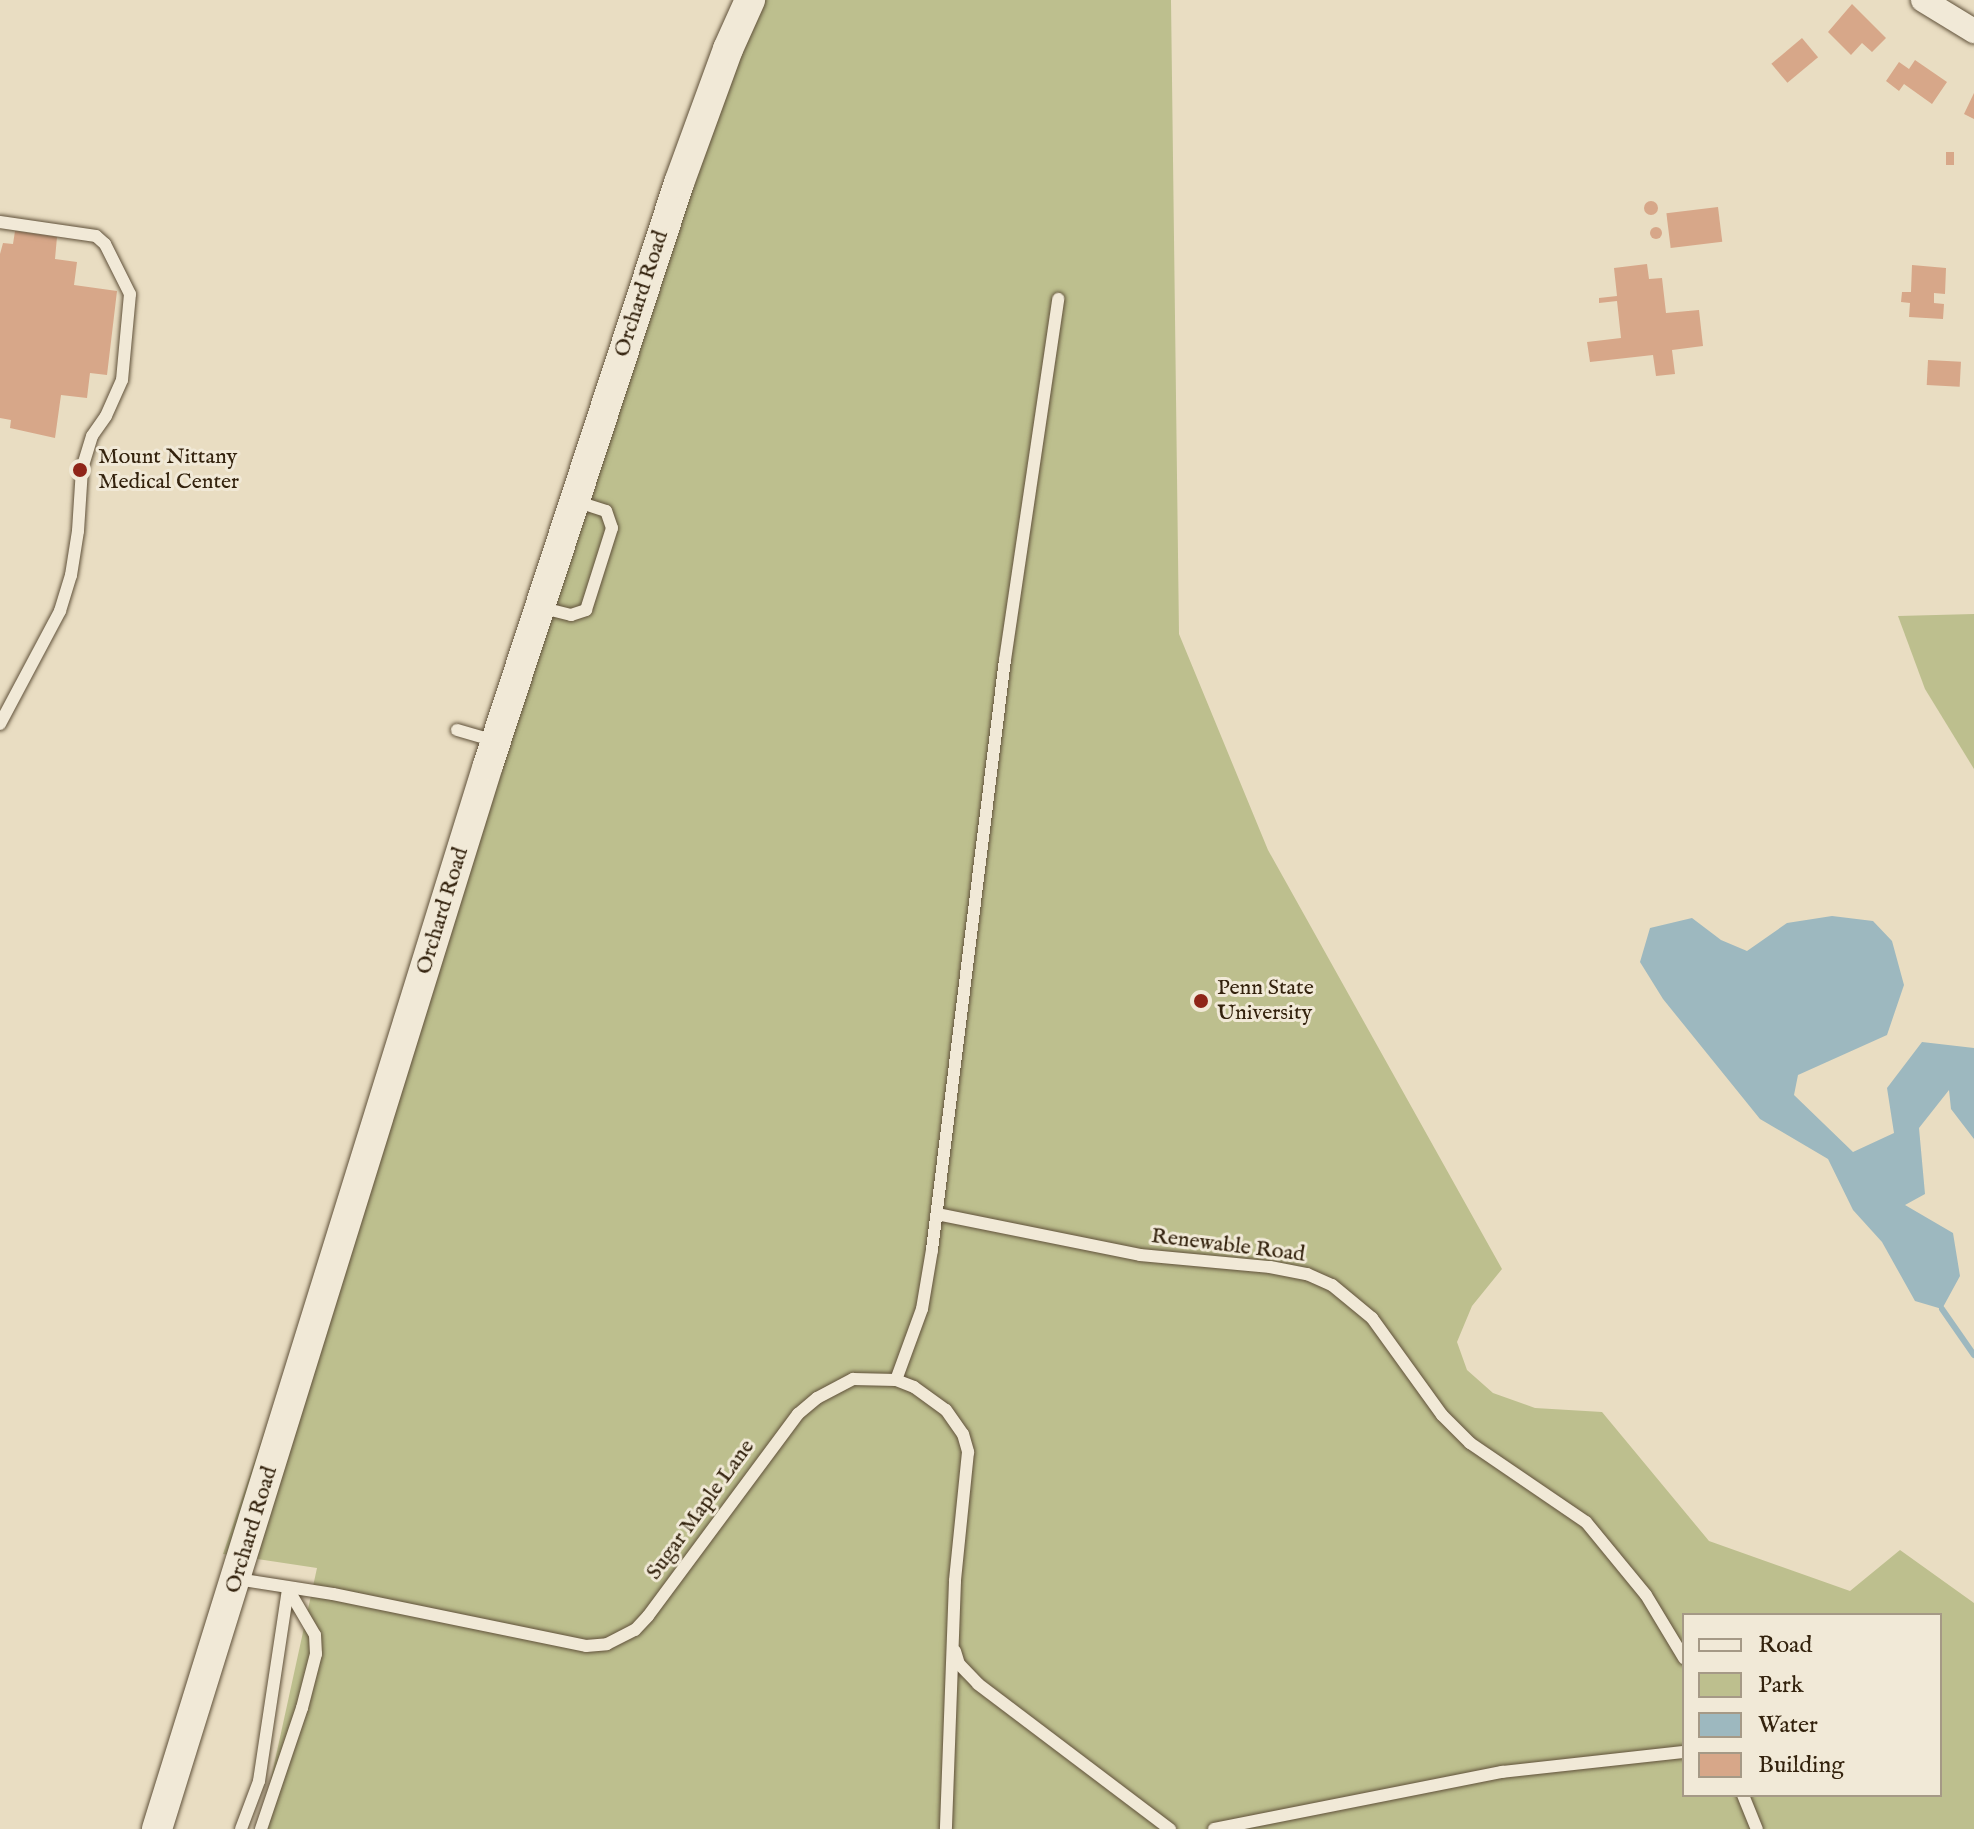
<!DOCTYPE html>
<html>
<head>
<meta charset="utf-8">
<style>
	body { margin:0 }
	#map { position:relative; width:1974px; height:1829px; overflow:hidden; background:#e9ddc2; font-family:"IM FELL English",serif }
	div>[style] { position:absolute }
	.green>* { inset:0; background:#bdbf8e }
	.water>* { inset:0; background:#9db8bf }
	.stream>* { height:6px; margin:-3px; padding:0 3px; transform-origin:3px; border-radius:3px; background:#9db8bf }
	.building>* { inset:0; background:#d7a789; transform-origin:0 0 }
	.round { border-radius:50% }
	.roads { filter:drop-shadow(0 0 2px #60513a) drop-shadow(0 0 2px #60513a) }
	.service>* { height:12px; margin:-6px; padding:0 6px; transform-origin:6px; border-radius:6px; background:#f1e9d7 }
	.minor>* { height:24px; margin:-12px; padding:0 12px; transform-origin:12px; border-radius:12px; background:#f1e9d7 }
	.tertiary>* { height:30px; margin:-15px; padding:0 15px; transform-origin:15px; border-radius:15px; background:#f1e9d7 }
	.dots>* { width:22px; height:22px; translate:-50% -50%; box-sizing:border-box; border:4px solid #f1e9d7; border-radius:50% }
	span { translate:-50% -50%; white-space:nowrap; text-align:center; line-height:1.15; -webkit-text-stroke:6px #f1e9d7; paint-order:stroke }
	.street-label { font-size:22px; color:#33220d }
	.poi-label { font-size:22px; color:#33220d }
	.left { translate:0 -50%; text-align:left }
	.legend { position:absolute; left:1682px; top:1613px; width:260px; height:184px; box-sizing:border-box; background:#f1e9d7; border:2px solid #a59986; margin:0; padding:10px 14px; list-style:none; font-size:24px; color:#33220d }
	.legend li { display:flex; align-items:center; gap:16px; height:40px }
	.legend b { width:40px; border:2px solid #a59986 }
</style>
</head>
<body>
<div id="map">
	<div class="green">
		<div style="clip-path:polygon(evenodd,752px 0,1171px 0,1179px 634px,1268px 850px,1502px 1269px,1472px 1306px,1457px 1342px,1467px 1370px,1493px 1393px,1535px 1408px,1602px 1412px,1709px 1541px,1850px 1591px,1900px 1550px,1974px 1603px,1974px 1829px,260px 1829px,317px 1568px,223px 1554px,752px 0,1684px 1615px,1940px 1615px,1940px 1795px,1684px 1795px,1684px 1615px)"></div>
		<div style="clip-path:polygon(1974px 614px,1974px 769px,1925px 689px,1898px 616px)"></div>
	</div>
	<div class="water">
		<div style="clip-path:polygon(1832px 916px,1873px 921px,1892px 941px,1904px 985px,1887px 1035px,1798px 1075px,1794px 1095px,1853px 1152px,1894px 1133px,1887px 1088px,1922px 1042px,1974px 1048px,1974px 1139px,1951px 1109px,1949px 1090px,1919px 1128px,1925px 1194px,1905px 1205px,1953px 1233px,1960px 1276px,1942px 1309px,1915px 1301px,1882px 1242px,1853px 1210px,1828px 1159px,1760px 1119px,1663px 999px,1640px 962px,1650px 928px,1692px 918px,1721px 940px,1747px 951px,1787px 923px)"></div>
	</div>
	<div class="stream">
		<div style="left:1942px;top:1309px;width:56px;rotate:55.2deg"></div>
	</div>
	<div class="building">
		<div style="clip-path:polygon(1852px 4px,1886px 38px,1872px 52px,1862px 43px,1851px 55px,1828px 32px)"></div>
		<div style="left:1802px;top:38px;width:25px;height:40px;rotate:50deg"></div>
		<div style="clip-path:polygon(1915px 60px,1947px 82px,1932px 104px,1904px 84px,1899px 91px,1886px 81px,1899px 62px,1909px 69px)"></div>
		<div style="clip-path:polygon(1974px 93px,1974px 119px,1964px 114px)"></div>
		<div style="left:1946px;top:152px;width:8px;height:13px"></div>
		<div class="round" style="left:1644px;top:201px;width:14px;height:14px"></div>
		<div style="left:1718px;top:207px;width:35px;height:52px;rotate:83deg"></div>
		<div class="round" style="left:1650px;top:227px;width:12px;height:12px"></div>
		<div style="clip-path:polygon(15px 231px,57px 237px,55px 259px,77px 262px,74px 285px,117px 291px,107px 375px,90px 373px,87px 398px,61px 395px,55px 438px,10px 428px,11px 420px,0 418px,0 254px,3px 243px,13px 244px)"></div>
		<div style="clip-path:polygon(1647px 264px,1649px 279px,1662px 278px,1666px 313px,1699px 310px,1703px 346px,1672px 350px,1675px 374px,1656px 376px,1653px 355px,1590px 362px,1587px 342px,1621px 338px,1617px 301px,1599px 303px,1599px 298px,1617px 296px,1614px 268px)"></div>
		<div style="clip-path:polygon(1912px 265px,1946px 268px,1945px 294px,1934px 293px,1934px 303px,1944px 304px,1943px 319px,1909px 317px,1910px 303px,1901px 302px,1902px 292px,1911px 292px)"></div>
		<div style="left:1928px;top:360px;width:33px;height:25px;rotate:3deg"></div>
	</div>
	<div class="roads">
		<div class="service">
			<div style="left:0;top:222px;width:97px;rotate:8.3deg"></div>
			<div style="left:96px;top:236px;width:12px;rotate:42deg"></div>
			<div style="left:105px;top:244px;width:56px;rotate:63.4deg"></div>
			<div style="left:130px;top:294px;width:86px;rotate:95.3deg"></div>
			<div style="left:122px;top:380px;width:39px;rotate:114deg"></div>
			<div style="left:106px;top:416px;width:24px;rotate:125deg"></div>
			<div style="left:92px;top:436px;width:34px;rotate:107deg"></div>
			<div style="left:82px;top:469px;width:62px;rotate:93.7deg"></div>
			<div style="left:78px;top:531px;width:45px;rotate:99deg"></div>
			<div style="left:71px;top:575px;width:38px;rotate:107deg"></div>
			<div style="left:60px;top:611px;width:128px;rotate:118deg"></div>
			<div style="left:539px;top:607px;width:33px;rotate:14deg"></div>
			<div style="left:571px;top:615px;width:16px;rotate:-18deg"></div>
			<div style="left:586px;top:610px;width:86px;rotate:-72.4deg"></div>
			<div style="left:612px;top:528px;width:18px;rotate:-109deg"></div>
			<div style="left:606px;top:511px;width:32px;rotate:-162deg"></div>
			<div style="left:457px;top:730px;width:40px;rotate:16deg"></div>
			<div style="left:937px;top:1214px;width:207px;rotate:11.4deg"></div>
			<div style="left:1140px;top:1255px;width:131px;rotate:5.3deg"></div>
			<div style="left:1270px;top:1267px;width:38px;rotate:11deg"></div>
			<div style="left:1307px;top:1274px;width:27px;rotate:24deg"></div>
			<div style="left:1332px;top:1285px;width:52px;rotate:39.5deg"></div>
			<div style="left:1372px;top:1318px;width:120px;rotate:54.2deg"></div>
			<div style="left:1442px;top:1415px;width:40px;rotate:45deg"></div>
			<div style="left:1470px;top:1443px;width:140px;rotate:34.3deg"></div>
			<div style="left:1586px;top:1522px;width:94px;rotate:50.6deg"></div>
			<div style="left:1646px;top:1595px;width:74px;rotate:58.9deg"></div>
			<div style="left:896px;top:1380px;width:76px;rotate:-69.9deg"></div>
			<div style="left:922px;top:1309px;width:60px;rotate:-80.4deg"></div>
			<div style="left:932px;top:1250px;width:594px;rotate:-82.95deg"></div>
			<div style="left:1005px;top:660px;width:365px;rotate:-81.6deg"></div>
			<div style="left:237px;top:1579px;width:97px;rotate:8.9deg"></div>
			<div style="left:333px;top:1594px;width:258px;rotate:11.6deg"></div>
			<div style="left:586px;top:1646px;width:21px;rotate:-5deg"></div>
			<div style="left:607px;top:1644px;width:31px;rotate:-27deg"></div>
			<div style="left:635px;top:1630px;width:19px;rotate:-47deg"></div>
			<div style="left:648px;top:1616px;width:252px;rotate:-53.4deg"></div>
			<div style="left:798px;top:1414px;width:25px;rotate:-40deg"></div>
			<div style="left:817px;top:1398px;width:41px;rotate:-27.8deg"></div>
			<div style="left:853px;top:1379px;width:43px;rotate:1.3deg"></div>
			<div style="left:896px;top:1380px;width:19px;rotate:21deg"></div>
			<div style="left:914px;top:1387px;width:39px;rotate:36deg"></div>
			<div style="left:946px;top:1410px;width:29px;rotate:55deg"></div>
			<div style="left:963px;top:1434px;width:19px;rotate:74deg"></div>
			<div style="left:968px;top:1452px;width:130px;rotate:95.8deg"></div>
			<div style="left:955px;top:1581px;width:248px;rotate:92.1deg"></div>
			<div style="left:955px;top:1651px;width:14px;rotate:73deg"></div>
			<div style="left:959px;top:1664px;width:28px;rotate:46deg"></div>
			<div style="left:978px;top:1684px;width:241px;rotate:37.1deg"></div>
			<div style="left:1743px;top:1795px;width:37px;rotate:68deg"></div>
			<div style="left:241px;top:1829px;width:51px;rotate:-69.4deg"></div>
			<div style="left:259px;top:1781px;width:194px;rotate:-81.4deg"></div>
			<div style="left:261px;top:1829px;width:128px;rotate:-71.3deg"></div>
			<div style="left:302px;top:1708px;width:56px;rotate:-75.5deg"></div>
			<div style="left:316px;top:1654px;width:19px;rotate:-93deg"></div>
			<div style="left:315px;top:1635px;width:53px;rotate:-120.4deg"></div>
			<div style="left:1214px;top:1829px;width:294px;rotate:-11.2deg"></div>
			<div style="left:1502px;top:1772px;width:183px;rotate:-6.3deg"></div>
		</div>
		<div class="minor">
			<div style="left:1923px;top:0;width:60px;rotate:31.3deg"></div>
		</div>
		<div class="tertiary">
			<div style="left:157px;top:1829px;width:1114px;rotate:-72.72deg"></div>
			<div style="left:488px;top:765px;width:613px;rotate:-71.83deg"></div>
			<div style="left:679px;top:183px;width:143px;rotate:-69.9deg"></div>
			<div style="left:728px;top:49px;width:54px;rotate:-65.8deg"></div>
		</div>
	</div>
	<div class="dots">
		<div style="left:80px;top:470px;background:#8f2418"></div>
		<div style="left:1201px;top:1001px;background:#8f2418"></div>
	</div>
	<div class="street-label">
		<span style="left:642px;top:294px;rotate:-72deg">Orchard Road</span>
		<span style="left:443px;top:911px;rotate:-73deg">Orchard Road</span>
		<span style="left:1228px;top:1246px;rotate:7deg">Renewable Road</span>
		<span style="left:701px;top:1510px;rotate:-54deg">Sugar Maple Lane</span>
		<span style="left:252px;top:1530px;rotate:-73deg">Orchard Road</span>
	</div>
	<div class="poi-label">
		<span class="left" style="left:98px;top:470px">Mount Nittany<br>Medical Center</span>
		<span class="left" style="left:1217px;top:1001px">Penn State<br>University</span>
	</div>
	<ul class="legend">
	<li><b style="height:10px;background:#f1e9d7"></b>Road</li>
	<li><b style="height:22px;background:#bdbf8e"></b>Park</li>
	<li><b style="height:22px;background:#9db8bf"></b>Water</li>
	<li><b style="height:22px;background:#d7a789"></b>Building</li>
	</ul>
</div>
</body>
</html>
